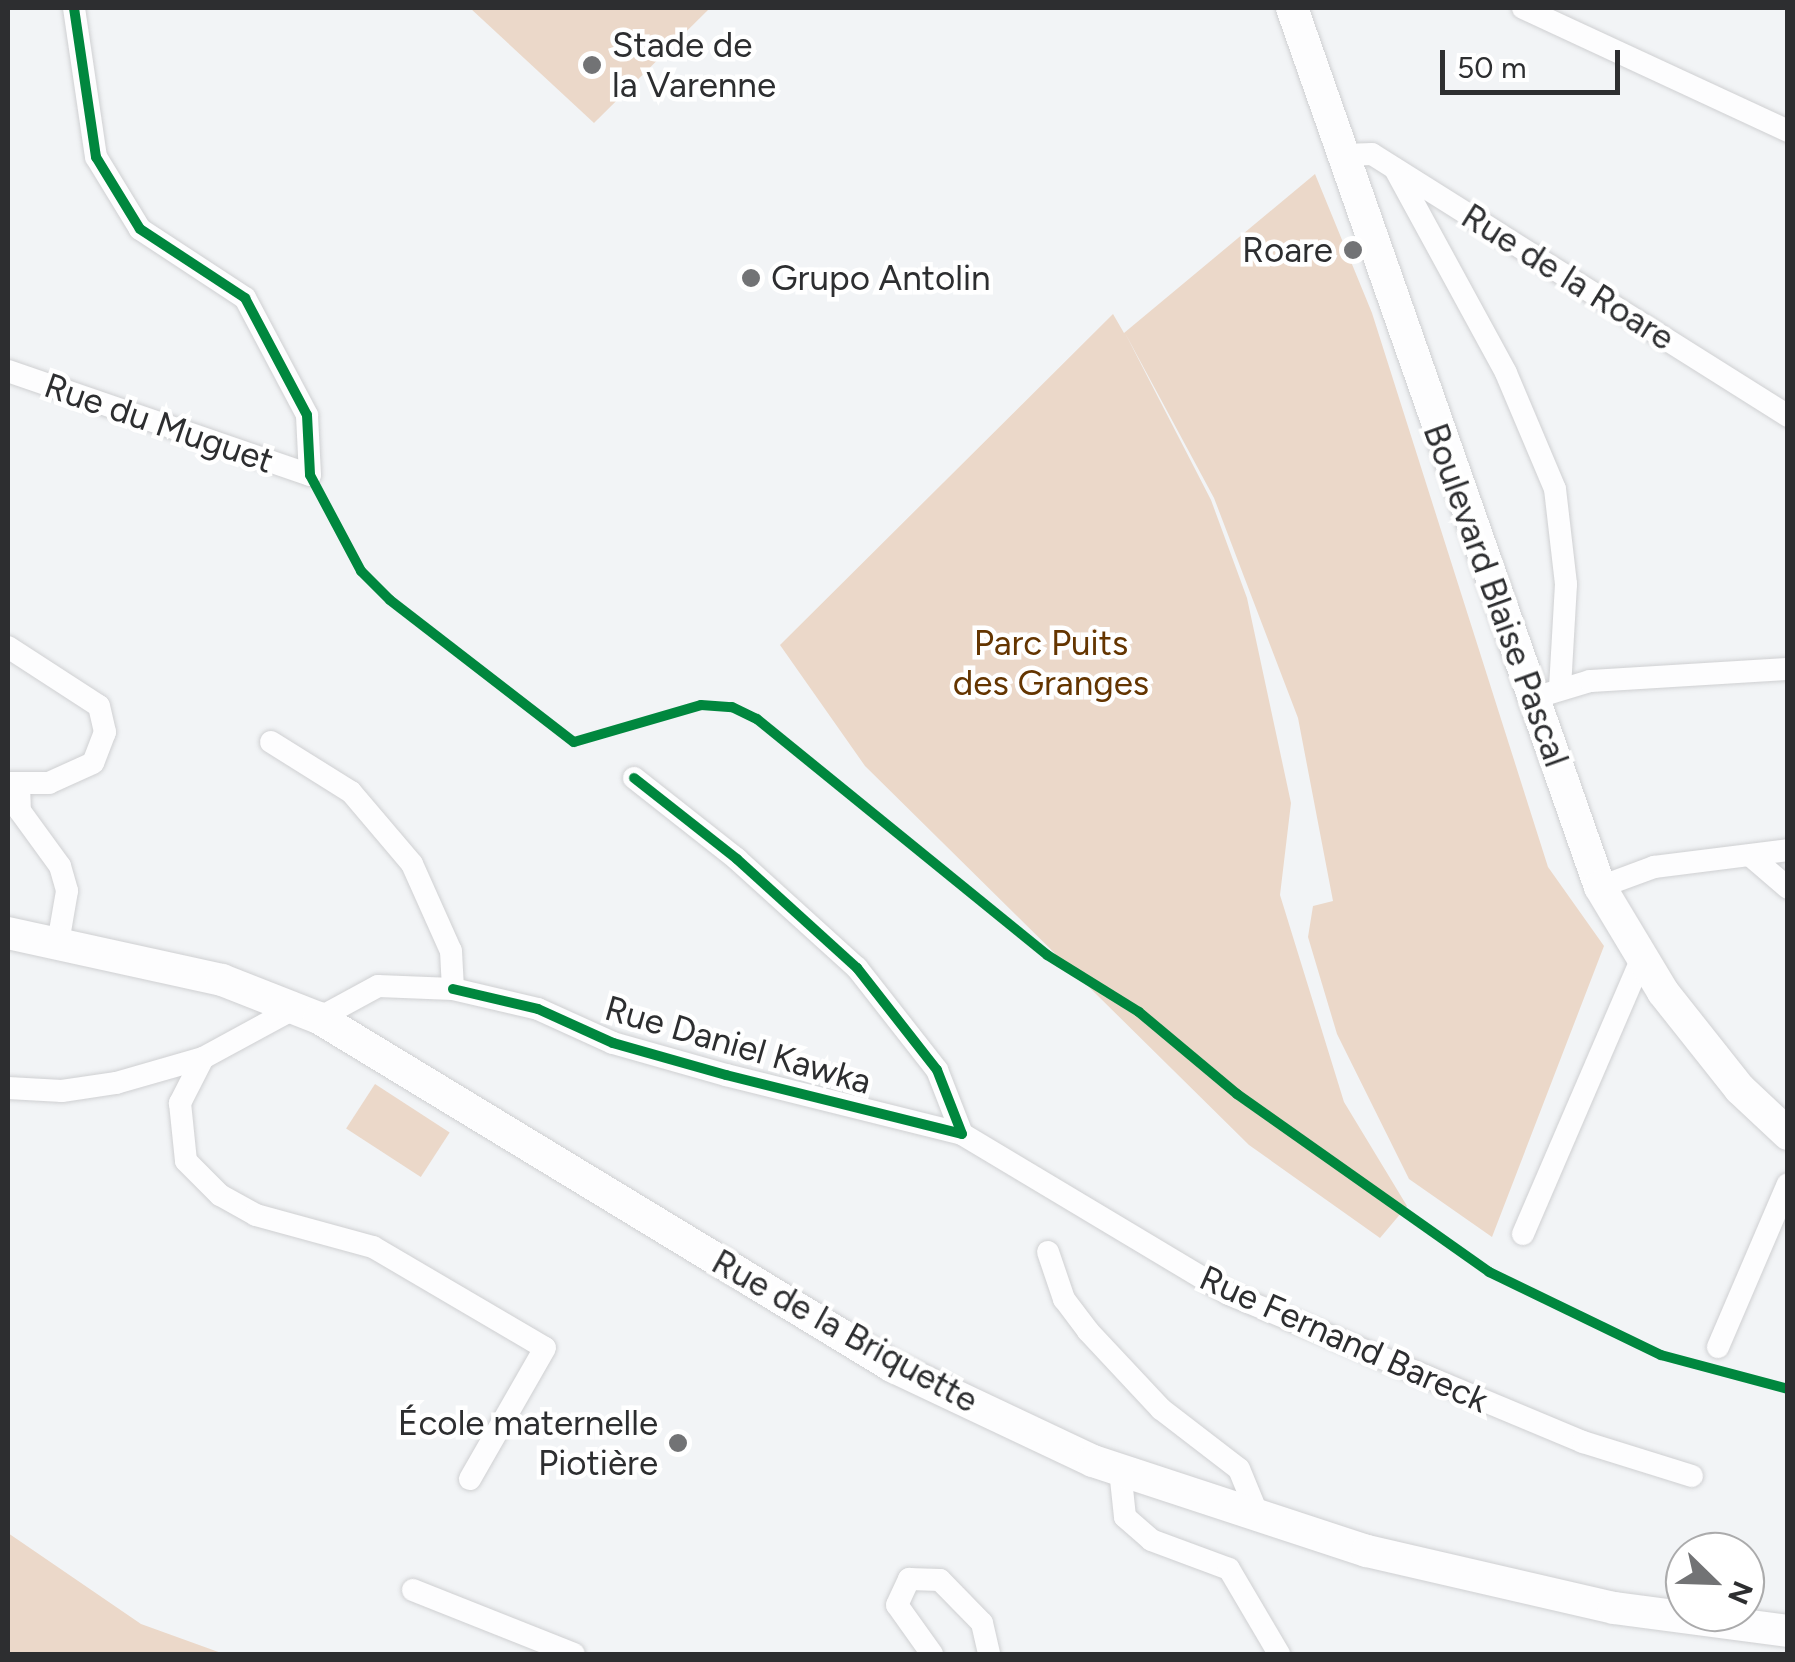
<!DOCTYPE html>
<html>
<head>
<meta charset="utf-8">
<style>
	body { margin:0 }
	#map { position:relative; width:1795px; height:1662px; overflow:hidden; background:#f2f4f6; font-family:Figtree,sans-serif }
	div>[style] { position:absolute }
	.green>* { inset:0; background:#ebd8c9; transform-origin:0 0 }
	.roads { filter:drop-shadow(0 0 2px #cfd0d2) drop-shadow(0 0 2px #cfd0d2) }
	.minor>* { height:22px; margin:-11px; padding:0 11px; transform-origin:11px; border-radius:11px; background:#fdfdfe }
	.secondary>* { height:32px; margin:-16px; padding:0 16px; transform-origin:16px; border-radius:16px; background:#fdfdfe }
	.cycleway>* { height:10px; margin:-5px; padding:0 5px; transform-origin:5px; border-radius:5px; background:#00873e }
	.dots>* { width:28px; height:28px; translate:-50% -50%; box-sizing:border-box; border:5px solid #fff; border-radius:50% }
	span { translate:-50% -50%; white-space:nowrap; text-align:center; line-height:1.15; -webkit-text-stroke:9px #fff; paint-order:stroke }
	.poi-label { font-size:35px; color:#2d2e30 }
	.left { translate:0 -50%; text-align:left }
	.right { translate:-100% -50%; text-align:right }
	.street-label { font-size:35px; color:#2d2e30 }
	.park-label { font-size:35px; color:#643500 }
	.frame { position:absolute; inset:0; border:10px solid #2d2e30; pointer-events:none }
	.north { position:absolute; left:1665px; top:1532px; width:100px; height:100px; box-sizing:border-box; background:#fff; border:2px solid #ababac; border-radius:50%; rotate:113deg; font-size:28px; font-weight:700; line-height:40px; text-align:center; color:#2d2e30 }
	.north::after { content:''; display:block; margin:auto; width:35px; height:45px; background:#727375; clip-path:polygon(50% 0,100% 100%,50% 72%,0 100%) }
	.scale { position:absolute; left:1440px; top:50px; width:180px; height:45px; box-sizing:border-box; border:5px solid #2d2e30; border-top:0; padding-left:12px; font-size:30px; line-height:35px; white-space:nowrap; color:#2d2e30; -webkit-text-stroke:8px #fff; paint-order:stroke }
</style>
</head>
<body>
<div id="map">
	<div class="green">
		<div style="clip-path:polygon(470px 8px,710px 8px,594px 123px)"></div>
		<div style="clip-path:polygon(1315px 174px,1372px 313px,1548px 867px,1604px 946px,1492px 1237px,1409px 1179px,1337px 1034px,1308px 937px,1313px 906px,1333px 901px,1298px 718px,1214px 498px,1125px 333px,1211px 500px,1247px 598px,1291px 803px,1280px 895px,1344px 1102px,1407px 1206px,1380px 1238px,1249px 1145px,865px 766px,780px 645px,1113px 314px,1124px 333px)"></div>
		<div style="left:375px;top:1084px;width:89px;height:53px;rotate:33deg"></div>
		<div style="clip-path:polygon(8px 1533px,141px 1624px,224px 1654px,8px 1654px)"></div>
	</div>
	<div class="roads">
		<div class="minor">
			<div style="left:1523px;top:8px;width:292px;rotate:24.9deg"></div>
			<div style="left:1344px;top:155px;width:28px;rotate:-2deg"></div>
			<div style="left:1372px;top:154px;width:492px;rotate:32.2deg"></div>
			<div style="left:1395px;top:169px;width:232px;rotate:61.4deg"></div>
			<div style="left:1506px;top:373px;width:126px;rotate:67.1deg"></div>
			<div style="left:1555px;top:489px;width:96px;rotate:83.4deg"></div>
			<div style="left:1566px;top:584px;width:105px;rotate:93.3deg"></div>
			<div style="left:8px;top:371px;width:319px;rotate:19deg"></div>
			<div style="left:310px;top:475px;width:60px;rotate:-92.9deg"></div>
			<div style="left:307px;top:415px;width:132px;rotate:-117.9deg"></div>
			<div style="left:245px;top:298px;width:126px;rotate:-146.7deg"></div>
			<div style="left:140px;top:229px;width:84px;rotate:-121.4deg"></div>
			<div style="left:96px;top:157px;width:151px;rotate:-98.4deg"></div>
			<div style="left:8px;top:647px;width:108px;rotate:33deg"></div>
			<div style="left:99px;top:706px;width:27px;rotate:77deg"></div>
			<div style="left:105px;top:732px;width:33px;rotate:111deg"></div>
			<div style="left:93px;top:763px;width:48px;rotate:155.6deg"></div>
			<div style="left:49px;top:783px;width:41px;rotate:180deg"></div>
			<div style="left:1547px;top:694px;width:45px;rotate:-16.8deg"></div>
			<div style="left:1590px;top:681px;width:198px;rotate:-3.5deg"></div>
			<div style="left:271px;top:742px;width:94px;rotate:32deg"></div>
			<div style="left:351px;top:792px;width:94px;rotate:49.7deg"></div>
			<div style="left:412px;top:864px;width:95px;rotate:65.9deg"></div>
			<div style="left:451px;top:951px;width:38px;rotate:87deg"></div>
			<div style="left:453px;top:989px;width:75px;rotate:-177.7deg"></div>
			<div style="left:378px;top:986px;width:67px;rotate:151.5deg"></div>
			<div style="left:19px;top:785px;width:26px;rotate:88deg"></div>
			<div style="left:20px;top:811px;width:68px;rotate:54deg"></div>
			<div style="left:60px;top:866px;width:26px;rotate:74deg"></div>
			<div style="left:67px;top:891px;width:53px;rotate:99.8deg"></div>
			<div style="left:1753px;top:858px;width:46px;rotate:40.6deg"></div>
			<div style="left:1600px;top:887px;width:58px;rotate:-20.3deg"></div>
			<div style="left:1654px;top:867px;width:135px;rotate:-7.2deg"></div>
			<div style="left:453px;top:989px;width:87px;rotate:13.2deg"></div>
			<div style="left:538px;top:1009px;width:82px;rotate:24.4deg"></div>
			<div style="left:613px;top:1043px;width:117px;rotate:15.8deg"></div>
			<div style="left:726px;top:1075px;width:243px;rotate:14deg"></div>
			<div style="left:962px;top:1134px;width:69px;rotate:-111.3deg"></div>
			<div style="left:937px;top:1070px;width:130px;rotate:-128.1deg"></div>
			<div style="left:857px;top:968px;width:162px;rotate:-137.8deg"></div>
			<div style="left:737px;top:859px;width:131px;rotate:-141.8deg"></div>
			<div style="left:295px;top:1008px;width:105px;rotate:151.5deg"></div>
			<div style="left:203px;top:1058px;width:51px;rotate:117.1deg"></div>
			<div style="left:180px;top:1103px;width:58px;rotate:84.1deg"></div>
			<div style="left:186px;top:1161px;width:48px;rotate:45deg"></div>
			<div style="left:220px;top:1195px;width:41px;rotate:29.1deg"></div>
			<div style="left:256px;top:1215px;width:121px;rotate:15.3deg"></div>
			<div style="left:373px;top:1247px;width:199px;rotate:30.4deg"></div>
			<div style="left:545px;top:1348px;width:151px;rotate:119.8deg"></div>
			<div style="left:8px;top:1088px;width:54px;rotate:3.2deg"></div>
			<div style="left:62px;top:1091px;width:55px;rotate:-8.4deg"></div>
			<div style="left:116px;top:1083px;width:91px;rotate:-16deg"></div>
			<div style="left:962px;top:1134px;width:311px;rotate:30.9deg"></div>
			<div style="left:1229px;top:1294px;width:384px;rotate:22.7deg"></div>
			<div style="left:1583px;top:1442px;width:114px;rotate:17.3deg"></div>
			<div style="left:1523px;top:1234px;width:303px;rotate:-66.7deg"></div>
			<div style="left:1048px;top:1252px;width:50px;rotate:71.2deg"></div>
			<div style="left:1064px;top:1299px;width:40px;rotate:53deg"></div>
			<div style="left:1088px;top:1331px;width:107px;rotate:46.9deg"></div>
			<div style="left:1161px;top:1409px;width:98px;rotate:37.6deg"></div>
			<div style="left:1239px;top:1469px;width:50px;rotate:67.6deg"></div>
			<div style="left:1718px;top:1347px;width:177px;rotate:-66.8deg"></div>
			<div style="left:1120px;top:1470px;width:47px;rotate:83.9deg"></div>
			<div style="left:1125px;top:1517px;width:35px;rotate:41deg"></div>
			<div style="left:1151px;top:1540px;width:83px;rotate:20.4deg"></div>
			<div style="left:1229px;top:1569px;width:99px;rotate:59.5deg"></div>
			<div style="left:413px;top:1590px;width:173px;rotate:21.7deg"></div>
			<div style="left:932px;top:1654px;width:60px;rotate:-125.5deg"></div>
			<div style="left:897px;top:1605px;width:29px;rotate:-65deg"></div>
			<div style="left:909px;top:1579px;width:31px;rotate:2deg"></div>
			<div style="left:940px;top:1580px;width:60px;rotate:45.7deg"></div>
			<div style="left:982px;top:1623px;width:32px;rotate:77deg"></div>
		</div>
		<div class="secondary">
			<div style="left:1292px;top:8px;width:931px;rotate:70.69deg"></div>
			<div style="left:1600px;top:887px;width:122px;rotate:59deg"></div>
			<div style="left:1663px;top:992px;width:124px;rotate:51.6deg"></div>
			<div style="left:1740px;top:1089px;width:66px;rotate:43.2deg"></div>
			<div style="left:8px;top:933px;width:219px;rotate:12.4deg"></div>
			<div style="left:222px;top:980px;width:104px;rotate:21.4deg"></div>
			<div style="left:319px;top:1018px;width:670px;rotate:31.27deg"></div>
			<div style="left:892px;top:1366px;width:222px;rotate:25.3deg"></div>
			<div style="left:1093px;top:1461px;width:288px;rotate:18.2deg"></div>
			<div style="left:1367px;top:1551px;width:253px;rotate:13deg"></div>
			<div style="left:1614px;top:1608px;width:176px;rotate:7.5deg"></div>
		</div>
	</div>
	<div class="cycleway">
		<div style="left:74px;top:8px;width:151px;rotate:81.6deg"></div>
		<div style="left:96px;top:157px;width:84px;rotate:58.6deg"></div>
		<div style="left:140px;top:229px;width:126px;rotate:33.3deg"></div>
		<div style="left:245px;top:298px;width:132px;rotate:62.1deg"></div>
		<div style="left:307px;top:415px;width:60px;rotate:87.1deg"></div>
		<div style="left:310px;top:475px;width:109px;rotate:62deg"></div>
		<div style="left:361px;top:571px;width:41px;rotate:45deg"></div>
		<div style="left:390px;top:600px;width:232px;rotate:37.7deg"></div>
		<div style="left:574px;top:742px;width:132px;rotate:-16.2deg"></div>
		<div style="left:701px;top:705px;width:31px;rotate:4deg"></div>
		<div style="left:732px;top:707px;width:28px;rotate:26deg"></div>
		<div style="left:757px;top:719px;width:374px;rotate:39.1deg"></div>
		<div style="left:1047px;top:955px;width:108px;rotate:31.8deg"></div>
		<div style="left:1139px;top:1012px;width:128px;rotate:39.9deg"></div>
		<div style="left:1237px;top:1094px;width:309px;rotate:35.2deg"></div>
		<div style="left:1489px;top:1272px;width:191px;rotate:25.8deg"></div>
		<div style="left:1661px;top:1355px;width:131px;rotate:15deg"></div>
		<div style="left:453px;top:989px;width:87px;rotate:13.2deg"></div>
		<div style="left:538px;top:1009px;width:82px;rotate:24.4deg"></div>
		<div style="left:613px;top:1043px;width:117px;rotate:15.8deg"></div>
		<div style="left:726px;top:1075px;width:243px;rotate:14deg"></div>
		<div style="left:962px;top:1134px;width:69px;rotate:-111.3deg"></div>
		<div style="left:937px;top:1070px;width:130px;rotate:-128.1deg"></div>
		<div style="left:857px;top:968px;width:162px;rotate:-137.8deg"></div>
		<div style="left:737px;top:859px;width:131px;rotate:-141.8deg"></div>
	</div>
	<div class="dots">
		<div style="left:592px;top:65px;background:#727375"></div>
		<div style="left:1353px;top:250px;background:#727375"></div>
		<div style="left:751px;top:278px;background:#727375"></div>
		<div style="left:678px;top:1443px;background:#727375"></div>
	</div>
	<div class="poi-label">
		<span class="left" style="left:612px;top:65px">Stade de<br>la Varenne</span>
		<span class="right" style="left:1333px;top:250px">Roare</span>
		<span class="left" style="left:771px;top:278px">Grupo Antolin</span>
		<span class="right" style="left:658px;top:1443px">École maternelle<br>Piotière</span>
	</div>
	<div class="street-label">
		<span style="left:1568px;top:277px;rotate:32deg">Rue de la Roare</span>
		<span style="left:159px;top:423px;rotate:19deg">Rue du Muguet</span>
		<span style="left:1496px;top:595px;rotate:70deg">Boulevard Blaise Pascal</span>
		<span style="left:738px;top:1045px;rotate:16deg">Rue Daniel Kawka</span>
		<span style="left:845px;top:1331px;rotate:29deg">Rue de la Briquette</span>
		<span style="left:1344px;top:1339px;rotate:24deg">Rue Fernand Bareck</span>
	</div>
	<div class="park-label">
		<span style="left:1051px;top:663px">Parc Puits<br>des Granges</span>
	</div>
	<div class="frame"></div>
	<div class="north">N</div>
	<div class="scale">50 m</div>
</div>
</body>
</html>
